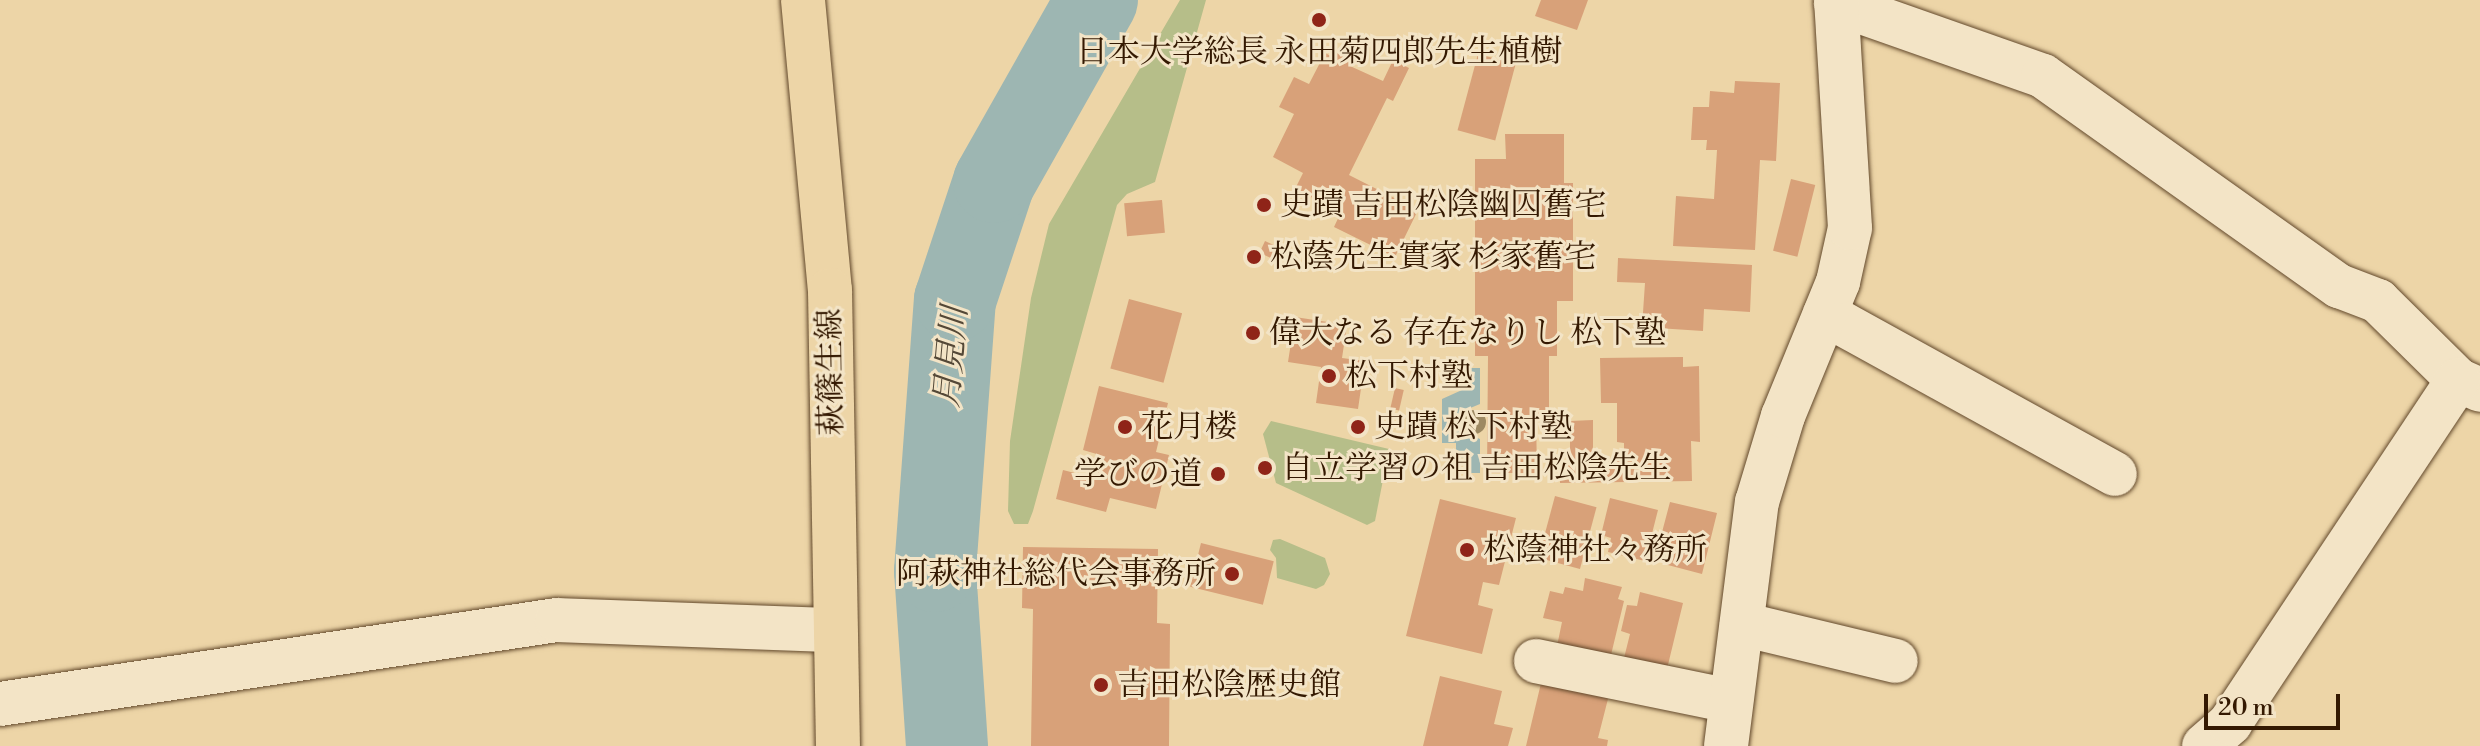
<!DOCTYPE html>
<html>
<head>
<meta charset="utf-8">
<style>
	body { margin:0 }
	#map { position:relative; width:2480px; height:746px; overflow:hidden; background:#edd5a7; font-family:"Libre Bodoni","Noto Serif JP",serif }
	div>[style] { position:absolute }
	.green>* { inset:0; background:#b6be89 }
	.water>* { inset:0; background:#9db6b2 }
	.river>* { height:82px; margin:-41px; padding:0 41px; transform-origin:41px; border-radius:41px; background:#9db6b2 }
	.building>* { inset:0; background:#d8a179; transform-origin:0 0 }
	.roads { filter:drop-shadow(0 0 2px #62482b) drop-shadow(0 0 2px #62482b) }
	.minor>* { height:44px; margin:-22px; padding:0 22px; transform-origin:22px; border-radius:22px; background:#f3e4c6 }
	.tertiary>* { height:44px; margin:-22px; padding:0 22px; transform-origin:22px; border-radius:22px; background:#f3e4c6 }
	.primary>* { height:44px; margin:-22px; padding:0 22px; transform-origin:22px; border-radius:22px; background:#edd5a7 }
	.trees>* { width:24px; height:24px; margin:-12px; border-radius:50%; background:#9d8962 }
	.dots>* { width:22px; height:22px; translate:-50% -50%; box-sizing:border-box; border:4px solid #f3e4c6; border-radius:50% }
	span { translate:-50% -50%; white-space:nowrap; text-align:center; line-height:1.15; -webkit-text-stroke:6px #f3e4c6; paint-order:stroke }
	.poi-label { font-size:32px; color:#341902 }
	.left { translate:0 -50%; text-align:left }
	.right { translate:-100% -50%; text-align:right }
	.street-label { font-size:32px; color:#341902 }
	.water-label { font-size:34px; color:#544837; font-style:italic }
	.scale { position:absolute; left:2204px; top:694px; width:136px; height:36px; box-sizing:border-box; border:4px solid #341902; border-top:0; padding-left:10px; font-size:24px; line-height:28px; white-space:nowrap; color:#341902; -webkit-text-stroke:6px #f3e4c6; paint-order:stroke }
</style>
</head>
<body>
<div id="map">
	<div class="green">
		<div style="clip-path:polygon(1180px 0,1206px 0,1155px 182px,1127px 194px,1117px 205px,1033px 511px,1028px 524px,1014px 524px,1008px 511px,1010px 441px,1031px 298px,1049px 224px)"></div>
		<div style="clip-path:polygon(1271px 421px,1389px 449px,1375px 521px,1367px 525px,1276px 483px,1263px 434px)"></div>
		<div style="clip-path:polygon(1280px 539px,1325px 558px,1330px 574px,1324px 585px,1316px 589px,1277px 578px,1276px 558px,1270px 550px,1273px 540px)"></div>
	</div>
	<div class="water">
		<div style="clip-path:polygon(1468px 368px,1480px 368px,1480px 404px,1463px 411px,1460px 422px,1463px 432px,1480px 439px,1480px 473px,1469px 473px,1468px 458px,1456px 458px,1456px 443px,1442px 443px,1442px 399px,1462px 390px)"></div>
	</div>
	<div class="river">
		<div style="left:947px;top:746px;width:175px;rotate:-93.9deg"></div>
		<div style="left:935px;top:571px;width:272px;rotate:-85.8deg"></div>
		<div style="left:955px;top:300px;width:124px;rotate:-71.7deg"></div>
		<div style="left:994px;top:182px;width:209px;rotate:-60.5deg"></div>
	</div>
	<div class="building">
		<div style="clip-path:polygon(1541px 0,1588px 0,1577px 30px,1535px 16px)"></div>
		<div style="clip-path:polygon(1340px 48px,1355px 55px,1350px 66px,1383px 81px,1393px 60px,1409px 68px,1393px 101px,1387px 98px,1349px 175px,1418px 210px,1395px 257px,1334px 227px,1341px 212px,1295px 189px,1303px 173px,1273px 157px,1294px 114px,1279px 107px,1294px 77px,1309px 84px,1325px 53px,1335px 58px)"></div>
		<div style="left:1478px;top:54px;width:39px;height:79px;rotate:15deg"></div>
		<div style="clip-path:polygon(1735px 81px,1780px 83px,1776px 161px,1760px 160px,1755px 250px,1673px 246px,1676px 196px,1714px 199px,1717px 150px,1706px 150px,1707px 140px,1691px 140px,1693px 107px,1709px 107px,1710px 91px,1734px 93px)"></div>
		<div style="clip-path:polygon(1505px 134px,1564px 134px,1564px 183px,1573px 183px,1573px 301px,1557px 301px,1557px 356px,1549px 356px,1549px 416px,1536px 416px,1537px 473px,1487px 473px,1488px 356px,1475px 356px,1475px 159px,1506px 159px)"></div>
		<div style="left:1791px;top:179px;width:25px;height:74px;rotate:14deg"></div>
		<div style="left:1162px;top:200px;width:33px;height:38px;rotate:85deg"></div>
		<div style="left:1265px;top:241px;width:21px;height:13px;rotate:25deg"></div>
		<div style="clip-path:polygon(1618px 258px,1752px 265px,1750px 312px,1704px 309px,1703px 331px,1642px 327px,1645px 283px,1617px 282px)"></div>
		<div style="left:1129px;top:299px;width:55px;height:72px;rotate:15deg"></div>
		<div style="clip-path:polygon(1295px 317px,1347px 325px,1342px 358px,1365px 361px,1358px 409px,1316px 403px,1321px 367px,1288px 362px)"></div>
		<div style="clip-path:polygon(1683px 357px,1683px 367px,1699px 366px,1700px 442px,1691px 441px,1692px 481px,1560px 483px,1560px 462px,1570px 461px,1570px 421px,1593px 420px,1593px 461px,1624px 461px,1624px 443px,1617px 442px,1617px 403px,1601px 403px,1600px 358px)"></div>
		<div style="clip-path:polygon(1099px 386px,1168px 403px,1156px 452px,1169px 455px,1156px 509px,1110px 498px,1106px 512px,1056px 499px,1063px 470px,1094px 478px,1100px 455px,1083px 450px)"></div>
		<div style="left:1395px;top:388px;width:9px;height:21px;rotate:13deg"></div>
		<div style="left:1555px;top:496px;width:43px;height:64px;rotate:15deg"></div>
		<div style="clip-path:polygon(1610px 498px,1658px 510px,1645px 561px,1608px 552px,1611px 538px,1601px 535px)"></div>
		<div style="clip-path:polygon(1440px 499px,1516px 518px,1499px 585px,1483px 582px,1478px 605px,1493px 609px,1482px 654px,1406px 636px)"></div>
		<div style="clip-path:polygon(1670px 502px,1717px 513px,1702px 574px,1664px 564px,1671px 538px,1661px 536px)"></div>
		<div style="left:1201px;top:543px;width:75px;height:45px;rotate:14deg"></div>
		<div style="clip-path:polygon(1023px 547px,1158px 549px,1157px 623px,1170px 624px,1169px 746px,1031px 746px,1033px 609px,1022px 608px)"></div>
		<div style="clip-path:polygon(1585px 578px,1622px 587px,1618px 599px,1624px 601px,1610px 659px,1557px 646px,1562px 622px,1543px 618px,1550px 591px,1563px 594px,1565px 587px,1583px 591px)"></div>
		<div style="clip-path:polygon(1640px 592px,1683px 603px,1666px 673px,1623px 662px,1630px 634px,1621px 631px,1627px 605px,1637px 606px)"></div>
		<div style="clip-path:polygon(1440px 676px,1502px 691px,1494px 724px,1513px 728px,1508px 746px,1423px 746px)"></div>
		<div style="clip-path:polygon(1542px 679px,1609px 695px,1598px 738px,1608px 740px,1607px 746px,1526px 746px)"></div>
	</div>
	<div class="roads">
		<div class="minor">
			<div style="left:1836px;top:3px;width:219px;rotate:19.4deg"></div>
			<div style="left:2043px;top:76px;width:363px;rotate:35.4deg"></div>
			<div style="left:2339px;top:286px;width:42px;rotate:21deg"></div>
			<div style="left:2378px;top:301px;width:112px;rotate:44.6deg"></div>
			<div style="left:2458px;top:380px;width:24px;rotate:24deg"></div>
			<div style="left:1825px;top:314px;width:331px;rotate:28.9deg"></div>
			<div style="left:1742px;top:624px;width:158px;rotate:13.5deg"></div>
			<div style="left:1536px;top:661px;width:199px;rotate:11.6deg"></div>
			<div style="left:1726px;top:746px;width:246px;rotate:-82.8deg"></div>
			<div style="left:1757px;top:502px;width:90px;rotate:-73.2deg"></div>
			<div style="left:1783px;top:416px;width:145px;rotate:-67.7deg"></div>
			<div style="left:1838px;top:282px;width:55px;rotate:-77.5deg"></div>
			<div style="left:1850px;top:228px;width:228px;rotate:-93.5deg"></div>
			<div style="left:2204px;top:746px;width:35px;rotate:-41deg"></div>
			<div style="left:2230px;top:723px;width:412px;rotate:-56.4deg"></div>
		</div>
		<div class="tertiary">
			<div style="left:0;top:704px;width:563px;rotate:-8.58deg"></div>
			<div style="left:557px;top:620px;width:277px;rotate:2.1deg"></div>
		</div>
		<div class="primary">
			<div style="left:803px;top:0;width:291px;rotate:84.7deg"></div>
			<div style="left:830px;top:290px;width:456px;rotate:89deg"></div>
		</div>
	</div>
	<div class="trees">
		<div style="left:1474px;top:422px"></div>
	</div>
	<div class="dots">
		<div style="left:1319px;top:20px;background:#8f2418"></div>
		<div style="left:1264px;top:205px;background:#8f2418"></div>
		<div style="left:1254px;top:257px;background:#8f2418"></div>
		<div style="left:1253px;top:333px;background:#8f2418"></div>
		<div style="left:1329px;top:376px;background:#8f2418"></div>
		<div style="left:1125px;top:427px;background:#8f2418"></div>
		<div style="left:1358px;top:427px;background:#8f2418"></div>
		<div style="left:1265px;top:468px;background:#8f2418"></div>
		<div style="left:1218px;top:474px;background:#8f2418"></div>
		<div style="left:1467px;top:550px;background:#8f2418"></div>
		<div style="left:1232px;top:574px;background:#8f2418"></div>
		<div style="left:1101px;top:685px;background:#8f2418"></div>
	</div>
	<div class="poi-label">
		<span style="left:1319px;top:52px">日本大学総長 永田菊四郎先生植樹</span>
		<span class="left" style="left:1280px;top:205px">史蹟 吉田松陰幽囚舊宅</span>
		<span class="left" style="left:1270px;top:257px">松蔭先生實家 杉家舊宅</span>
		<span class="left" style="left:1269px;top:333px">偉大なる 存在なりし 松下塾</span>
		<span class="left" style="left:1345px;top:376px">松下村塾</span>
		<span class="left" style="left:1141px;top:427px">花月楼</span>
		<span class="left" style="left:1374px;top:427px">史蹟 松下村塾</span>
		<span class="left" style="left:1281px;top:468px">自立学習の祖 吉田松陰先生</span>
		<span class="right" style="left:1202px;top:474px">学びの道</span>
		<span class="left" style="left:1483px;top:550px">松蔭神社々務所</span>
		<span class="right" style="left:1216px;top:574px">阿萩神社総代会事務所</span>
		<span class="left" style="left:1117px;top:685px">吉田松陰歴史館</span>
	</div>
	<div class="street-label">
		<span style="left:831px;top:372px;rotate:-91deg">萩篠生線</span>
	</div>
	<div class="water-label">
		<span style="left:952px;top:357px;rotate:-85deg">月見川</span>
	</div>
	<div class="scale">20 m</div>
</div>
</body>
</html>
